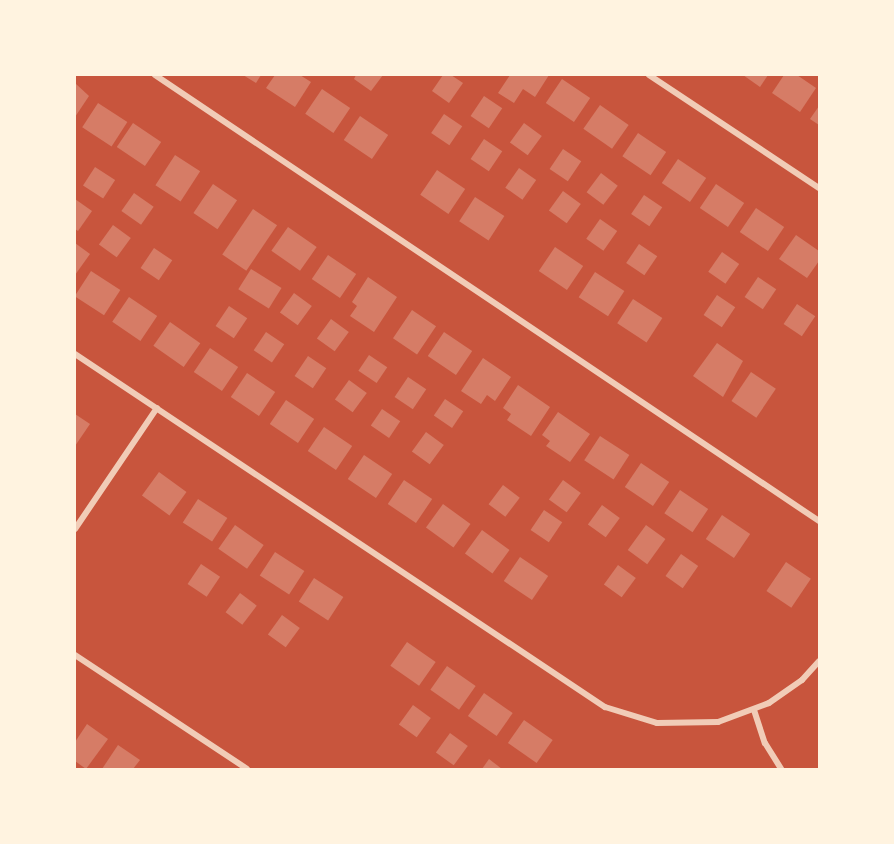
<!DOCTYPE html>
<html>
<head>
<meta charset="utf-8">
<style>
	body { margin:0 }
	#map { position:relative; width:894px; height:844px; overflow:hidden; background:#c8553d; font-family:"Crimson Pro",serif }
	div>[style] { position:absolute }
	.building>* { inset:0; background:#d67c66; transform-origin:0 0 }
	.minor>* { height:6px; margin:-3px; padding:0 3px; transform-origin:3px; border-radius:3px; background:#f1ccb7 }
	span { translate:-50% -50%; white-space:nowrap; text-align:center; line-height:1.15; -webkit-text-stroke:4.5px #fff3e0; paint-order:stroke }
	.frame { position:absolute; inset:0; border:76px solid #fff3e0; pointer-events:none }
</style>
</head>
<body>
<div id="map">
	<div class="building">
		<div style="clip-path:polygon(243px 75px,261px 75px,256px 83px)"></div>
		<div style="clip-path:polygon(275px 75px,300px 75px,311px 82px,295px 107px,266px 88px)"></div>
		<div style="clip-path:polygon(356px 75px,383px 75px,371px 91px,354px 79px)"></div>
		<div style="clip-path:polygon(443px 75px,451px 75px,463px 83px,449px 103px,432px 91px)"></div>
		<div style="clip-path:polygon(510px 75px,549px 75px,535px 97px,523px 89px,514px 103px,498px 93px)"></div>
		<div style="clip-path:polygon(743px 75px,768px 75px,760px 87px)"></div>
		<div style="clip-path:polygon(784px 75px,797px 75px,816px 88px,800px 112px,772px 93px)"></div>
		<div style="left:562px;top:79px;width:34px;height:29px;rotate:34deg"></div>
		<div style="clip-path:polygon(75px 83px,89px 96px,75px 117px)"></div>
		<div style="left:322px;top:89px;width:34px;height:30px;rotate:34deg"></div>
		<div style="left:484px;top:96px;width:22px;height:24px;rotate:34deg"></div>
		<div style="left:98px;top:103px;width:35px;height:29px;rotate:33deg"></div>
		<div style="left:600px;top:105px;width:35px;height:29px;rotate:35deg"></div>
		<div style="clip-path:polygon(819px 106px,819px 125px,810px 119px)"></div>
		<div style="left:444px;top:114px;width:22px;height:23px;rotate:34deg"></div>
		<div style="left:360px;top:116px;width:34px;height:29px;rotate:34deg"></div>
		<div style="left:133px;top:123px;width:34px;height:29px;rotate:34deg"></div>
		<div style="left:524px;top:123px;width:22px;height:24px;rotate:36deg"></div>
		<div style="left:638px;top:133px;width:34px;height:28px;rotate:34deg"></div>
		<div style="left:484px;top:139px;width:22px;height:24px;rotate:34deg"></div>
		<div style="left:563px;top:149px;width:22px;height:24px;rotate:34deg"></div>
		<div style="left:175px;top:155px;width:30px;height:36px;rotate:33deg"></div>
		<div style="left:678px;top:159px;width:34px;height:29px;rotate:34deg"></div>
		<div style="left:95px;top:167px;width:24px;height:22px;rotate:33deg"></div>
		<div style="left:519px;top:168px;width:21px;height:24px;rotate:35deg"></div>
		<div style="left:437px;top:170px;width:34px;height:30px;rotate:34deg"></div>
		<div style="left:601px;top:173px;width:21px;height:24px;rotate:37deg"></div>
		<div style="left:213px;top:184px;width:29px;height:35px;rotate:34deg"></div>
		<div style="left:716px;top:184px;width:34px;height:29px;rotate:34deg"></div>
		<div style="left:563px;top:191px;width:22px;height:24px;rotate:36deg"></div>
		<div style="left:134px;top:193px;width:24px;height:22px;rotate:35deg"></div>
		<div style="left:644px;top:195px;width:22px;height:23px;rotate:34deg"></div>
		<div style="left:475px;top:197px;width:35px;height:29px;rotate:33deg"></div>
		<div style="clip-path:polygon(75px 199px,92px 211px,78px 231px,75px 229px)"></div>
		<div style="left:756px;top:208px;width:34px;height:29px;rotate:34deg"></div>
		<div style="left:253px;top:209px;width:29px;height:55px;rotate:34deg"></div>
		<div style="left:600px;top:219px;width:21px;height:24px;rotate:35deg"></div>
		<div style="left:113px;top:225px;width:22px;height:24px;rotate:36deg"></div>
		<div style="left:288px;top:227px;width:35px;height:29px;rotate:35deg"></div>
		<div style="clip-path:polygon(796px 235px,819px 251px,819px 261px,807px 278px,779px 259px)"></div>
		<div style="clip-path:polygon(75px 243px,90px 254px,75px 275px)"></div>
		<div style="left:639px;top:244px;width:22px;height:23px;rotate:34deg"></div>
		<div style="left:555px;top:247px;width:34px;height:29px;rotate:34deg"></div>
		<div style="left:154px;top:248px;width:22px;height:24px;rotate:34deg"></div>
		<div style="left:722px;top:252px;width:21px;height:24px;rotate:35deg"></div>
		<div style="left:328px;top:255px;width:34px;height:29px;rotate:34deg"></div>
		<div style="left:251px;top:269px;width:36px;height:24px;rotate:32deg"></div>
		<div style="left:91px;top:271px;width:35px;height:30px;rotate:33deg"></div>
		<div style="left:595px;top:272px;width:35px;height:30px;rotate:33deg"></div>
		<div style="clip-path:polygon(368px 277px,397px 297px,374px 332px,350px 316px,357px 306px,352px 302px)"></div>
		<div style="left:758px;top:277px;width:22px;height:24px;rotate:34deg"></div>
		<div style="left:294px;top:293px;width:22px;height:24px;rotate:36deg"></div>
		<div style="left:717px;top:295px;width:22px;height:24px;rotate:34deg"></div>
		<div style="left:129px;top:297px;width:34px;height:30px;rotate:34deg"></div>
		<div style="left:633px;top:299px;width:35px;height:29px;rotate:33deg"></div>
		<div style="left:797px;top:304px;width:22px;height:24px;rotate:34deg"></div>
		<div style="left:229px;top:306px;width:22px;height:24px;rotate:34deg"></div>
		<div style="left:412px;top:310px;width:29px;height:34px;rotate:34deg"></div>
		<div style="left:331px;top:319px;width:22px;height:24px;rotate:36deg"></div>
		<div style="left:170px;top:322px;width:37px;height:29px;rotate:35deg"></div>
		<div style="left:266px;top:332px;width:22px;height:22px;rotate:34deg"></div>
		<div style="left:444px;top:332px;width:34px;height:29px;rotate:34deg"></div>
		<div style="clip-path:polygon(717px 343px,743px 361px,723px 397px,693px 376px)"></div>
		<div style="left:210px;top:348px;width:34px;height:29px;rotate:34deg"></div>
		<div style="left:369px;top:355px;width:22px;height:19px;rotate:34deg"></div>
		<div style="left:308px;top:356px;width:22px;height:24px;rotate:34deg"></div>
		<div style="clip-path:polygon(483px 358px,511px 377px,495px 401px,487px 395px,481px 404px,461px 391px)"></div>
		<div style="left:751px;top:372px;width:30px;height:35px;rotate:34deg"></div>
		<div style="left:247px;top:373px;width:34px;height:29px;rotate:34deg"></div>
		<div style="left:408px;top:377px;width:22px;height:24px;rotate:34deg"></div>
		<div style="left:349px;top:380px;width:22px;height:24px;rotate:36deg"></div>
		<div style="clip-path:polygon(518px 385px,550px 407px,531px 436px,507px 420px,511px 414px,503px 408px)"></div>
		<div style="left:445px;top:399px;width:22px;height:20px;rotate:34deg"></div>
		<div style="left:286px;top:400px;width:34px;height:29px;rotate:34deg"></div>
		<div style="left:382px;top:409px;width:22px;height:20px;rotate:34deg"></div>
		<div style="clip-path:polygon(558px 412px,590px 434px,570px 462px,546px 446px,550px 441px,542px 435px)"></div>
		<div style="clip-path:polygon(75px 414px,90px 424px,75px 446px)"></div>
		<div style="left:324px;top:427px;width:34px;height:29px;rotate:34deg"></div>
		<div style="left:426px;top:432px;width:22px;height:24px;rotate:36deg"></div>
		<div style="left:600px;top:436px;width:35px;height:29px;rotate:33deg"></div>
		<div style="left:364px;top:455px;width:34px;height:29px;rotate:34deg"></div>
		<div style="left:641px;top:463px;width:34px;height:29px;rotate:34deg"></div>
		<div style="left:159px;top:472px;width:34px;height:29px;rotate:36deg"></div>
		<div style="left:404px;top:480px;width:34px;height:29px;rotate:34deg"></div>
		<div style="left:563px;top:480px;width:22px;height:24px;rotate:36deg"></div>
		<div style="left:503px;top:485px;width:21px;height:24px;rotate:37deg"></div>
		<div style="left:680px;top:490px;width:34px;height:28px;rotate:34deg"></div>
		<div style="left:198px;top:499px;width:35px;height:28px;rotate:33deg"></div>
		<div style="left:443px;top:504px;width:34px;height:29px;rotate:36deg"></div>
		<div style="left:602px;top:505px;width:22px;height:24px;rotate:36deg"></div>
		<div style="left:544px;top:510px;width:22px;height:24px;rotate:34deg"></div>
		<div style="left:722px;top:515px;width:34px;height:29px;rotate:34deg"></div>
		<div style="left:235px;top:525px;width:35px;height:29px;rotate:35deg"></div>
		<div style="left:646px;top:525px;width:24px;height:31px;rotate:36deg"></div>
		<div style="left:482px;top:530px;width:34px;height:29px;rotate:36deg"></div>
		<div style="left:275px;top:552px;width:35px;height:28px;rotate:33deg"></div>
		<div style="left:681px;top:554px;width:21px;height:27px;rotate:35deg"></div>
		<div style="left:520px;top:557px;width:34px;height:29px;rotate:34deg"></div>
		<div style="left:786px;top:562px;width:30px;height:35px;rotate:34deg"></div>
		<div style="left:201px;top:564px;width:23px;height:24px;rotate:34deg"></div>
		<div style="left:618px;top:565px;width:22px;height:24px;rotate:36deg"></div>
		<div style="left:314px;top:578px;width:35px;height:28px;rotate:33deg"></div>
		<div style="left:240px;top:593px;width:21px;height:24px;rotate:37deg"></div>
		<div style="left:282px;top:615px;width:22px;height:24px;rotate:36deg"></div>
		<div style="left:407px;top:642px;width:35px;height:29px;rotate:35deg"></div>
		<div style="left:447px;top:666px;width:35px;height:29px;rotate:35deg"></div>
		<div style="left:484px;top:693px;width:35px;height:28px;rotate:35deg"></div>
		<div style="left:413px;top:705px;width:22px;height:24px;rotate:36deg"></div>
		<div style="left:524px;top:720px;width:35px;height:28px;rotate:35deg"></div>
		<div style="clip-path:polygon(87px 724px,108px 739px,86px 769px,75px 761px,75px 742px)"></div>
		<div style="left:450px;top:733px;width:22px;height:24px;rotate:36deg"></div>
		<div style="clip-path:polygon(118px 745px,140px 760px,133px 769px,102px 769px)"></div>
		<div style="clip-path:polygon(489px 759px,502px 769px,482px 769px)"></div>
	</div>
	<div class="minor">
		<div style="left:155px;top:75px;width:800px;rotate:33.89deg"></div>
		<div style="left:649px;top:75px;width:204px;rotate:33.6deg"></div>
		<div style="left:75px;top:354px;width:637px;rotate:33.67deg"></div>
		<div style="left:605px;top:707px;width:54px;rotate:17.1deg"></div>
		<div style="left:657px;top:723px;width:61px;rotate:-0.9deg"></div>
		<div style="left:718px;top:722px;width:54px;rotate:-20.4deg"></div>
		<div style="left:769px;top:703px;width:40px;rotate:-34.9deg"></div>
		<div style="left:802px;top:680px;width:25px;rotate:-48deg"></div>
		<div style="left:75px;top:529px;width:146px;rotate:-55.9deg"></div>
		<div style="left:75px;top:655px;width:206px;rotate:33.5deg"></div>
		<div style="left:754px;top:710px;width:35px;rotate:72deg"></div>
		<div style="left:765px;top:743px;width:31px;rotate:58deg"></div>
	</div>
	<div class="frame"></div>
</div>
</body>
</html>
